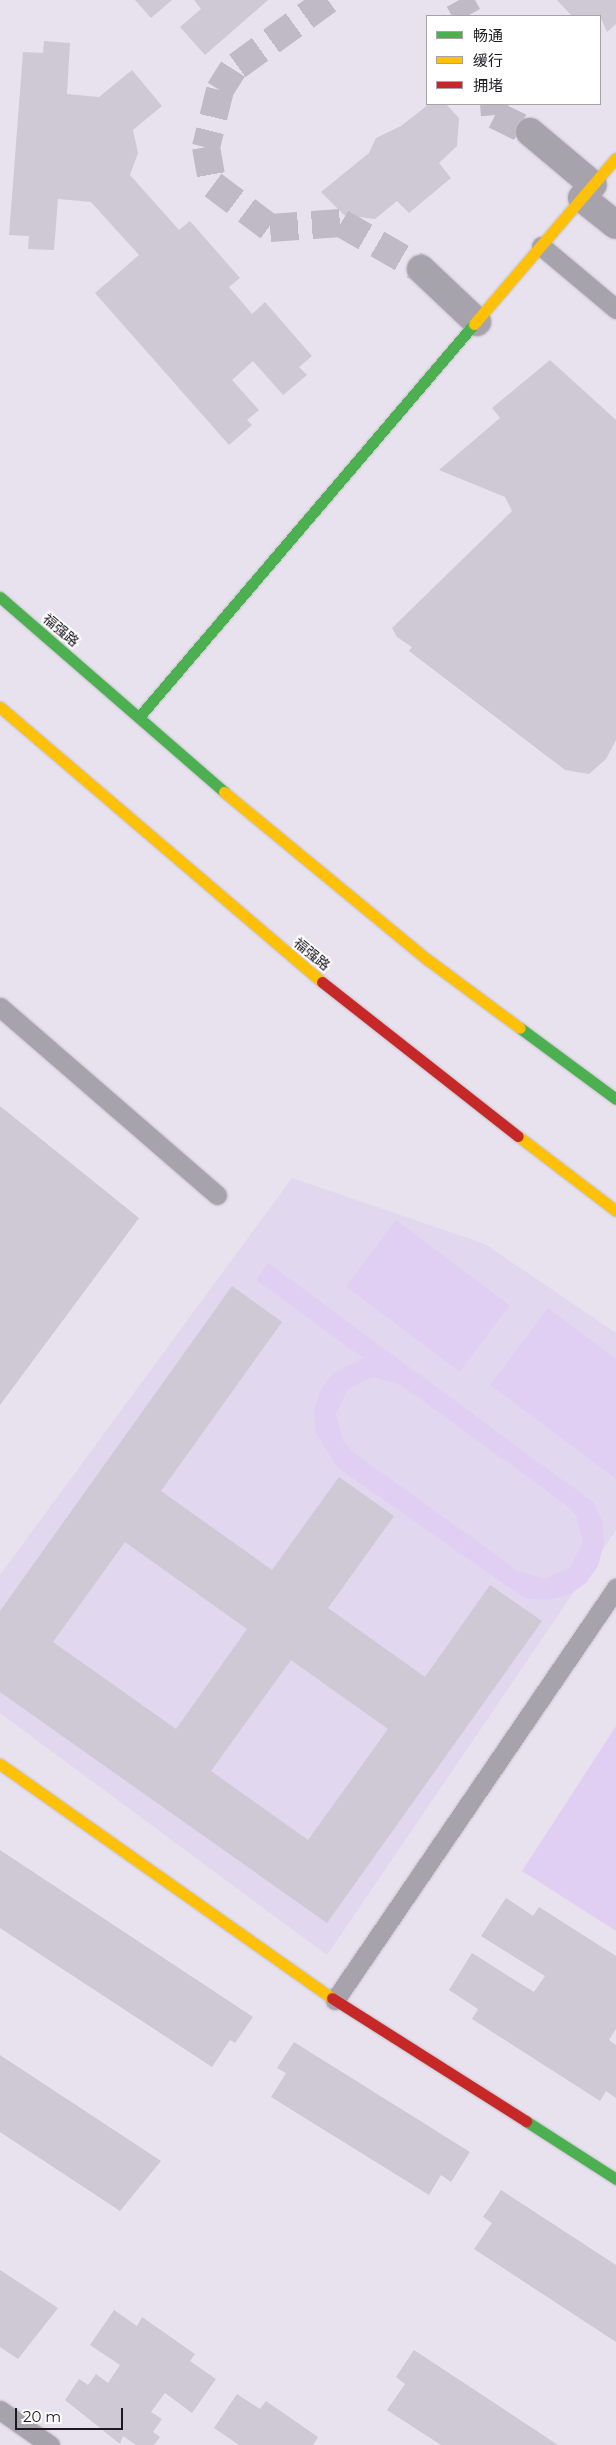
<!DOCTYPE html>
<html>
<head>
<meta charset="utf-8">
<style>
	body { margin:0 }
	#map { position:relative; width:616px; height:2445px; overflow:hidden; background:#e8e2ef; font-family:Montserrat,"Noto Sans SC",sans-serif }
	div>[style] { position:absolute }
	.built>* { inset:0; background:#e1d7ee }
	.green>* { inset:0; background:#e0cff2; transform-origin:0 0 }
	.building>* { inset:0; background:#cec9d4 }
	.street-tunnel>* { height:28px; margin-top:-14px; transform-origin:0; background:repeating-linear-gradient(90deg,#bfbac6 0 28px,transparent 0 42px) }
	.roads { filter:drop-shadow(0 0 1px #c3bfc9) drop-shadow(0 0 1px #c3bfc9) }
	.lane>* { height:19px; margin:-9.5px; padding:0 9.5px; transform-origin:9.5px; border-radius:9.5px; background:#a7a3ad }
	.street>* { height:28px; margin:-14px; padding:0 14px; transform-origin:14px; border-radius:14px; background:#a7a3ad }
	.fast>* { height:11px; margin:-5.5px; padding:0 5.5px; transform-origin:5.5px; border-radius:5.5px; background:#4caf50 }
	.slow>* { height:11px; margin:-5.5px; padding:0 5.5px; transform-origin:5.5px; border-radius:5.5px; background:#ffc107 }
	.jam>* { height:11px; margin:-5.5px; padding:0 5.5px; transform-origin:5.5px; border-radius:5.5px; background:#c62828 }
	span { translate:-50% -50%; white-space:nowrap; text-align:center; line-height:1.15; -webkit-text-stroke:4px #fff; paint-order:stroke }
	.street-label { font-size:14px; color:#1d1921 }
	.legend { position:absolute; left:426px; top:15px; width:175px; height:90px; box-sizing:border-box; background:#fff; border:1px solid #a5a3a6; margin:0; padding:6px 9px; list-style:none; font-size:15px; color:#1d1921 }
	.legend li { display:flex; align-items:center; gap:10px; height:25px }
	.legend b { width:25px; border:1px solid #a5a3a6 }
	.scale { position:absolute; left:15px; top:2408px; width:108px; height:22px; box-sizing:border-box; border:2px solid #1d1921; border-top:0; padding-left:6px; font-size:15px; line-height:18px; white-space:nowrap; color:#1d1921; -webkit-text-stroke:4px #fff; paint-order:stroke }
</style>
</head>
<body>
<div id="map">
	<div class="built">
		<div style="clip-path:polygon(292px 1178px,485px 1244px,616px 1333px,616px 1530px,327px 1955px,0 1713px,0 1575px)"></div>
	</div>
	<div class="green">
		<div style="left:396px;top:1220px;width:142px;height:83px;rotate:37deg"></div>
		<div style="clip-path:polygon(evenodd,268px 1263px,594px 1503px,603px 1523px,604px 1544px,598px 1566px,586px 1583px,568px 1595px,547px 1600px,524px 1598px,338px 1468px,316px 1433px,314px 1411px,320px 1391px,333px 1373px,363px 1358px,256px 1280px,268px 1263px,373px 1377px,401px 1385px,566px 1505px,576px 1515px,583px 1542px,570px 1567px,545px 1579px,518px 1571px,352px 1451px,343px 1441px,336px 1414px,348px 1389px,373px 1377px)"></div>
		<div style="clip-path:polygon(548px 1308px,616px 1359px,616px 1479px,490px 1385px)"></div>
		<div style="clip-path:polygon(616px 1726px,616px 1931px,522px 1871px)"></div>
	</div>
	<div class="building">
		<div style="clip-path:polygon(135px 0,172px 0,151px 18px)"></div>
		<div style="clip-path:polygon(194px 0,268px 0,205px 55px,180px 27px,201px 9px)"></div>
		<div style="clip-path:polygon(557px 0,616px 0,616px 24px,607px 32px,600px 16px,572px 16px)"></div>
		<div style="clip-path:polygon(44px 41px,70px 43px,67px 94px,99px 97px,132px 70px,162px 106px,133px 130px,138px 153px,130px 175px,179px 230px,190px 221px,240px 278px,229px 287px,252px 314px,265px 302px,312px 356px,299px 367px,307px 375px,283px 395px,253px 361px,232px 380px,259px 410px,247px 420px,252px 425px,229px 445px,95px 293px,139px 255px,91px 202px,58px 199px,54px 250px,28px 249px,29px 236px,9px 235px,23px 52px,43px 53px)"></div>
		<div style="clip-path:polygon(429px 104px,446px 104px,459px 118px,457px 146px,439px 163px,451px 178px,409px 213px,397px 201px,375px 219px,344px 215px,321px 192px,369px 153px,376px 138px,401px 126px)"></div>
		<div style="clip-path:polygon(550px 360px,616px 420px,616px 740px,606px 759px,589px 774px,565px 770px,409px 651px,412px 647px,397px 637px,392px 628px,512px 511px,505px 497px,439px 470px,500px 418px,492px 408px)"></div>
		<div style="clip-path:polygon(0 1106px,139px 1218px,0 1405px)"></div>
		<div style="clip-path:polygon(evenodd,232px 1286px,282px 1322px,161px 1491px,272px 1570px,339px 1477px,394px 1516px,328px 1608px,425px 1677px,490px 1585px,542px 1621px,327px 1923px,0 1692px,0 1611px,232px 1286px,125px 1542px,247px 1629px,176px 1729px,53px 1642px,125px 1542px,232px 1286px,291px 1660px,388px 1729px,308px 1840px,211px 1771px,291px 1660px)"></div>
		<div style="clip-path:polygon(0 1850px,253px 2017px,235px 2043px,230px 2040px,212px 2067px,0 1928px)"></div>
		<div style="clip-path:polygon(506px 1898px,533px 1916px,539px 1907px,616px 1956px,616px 2029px,609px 2040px,616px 2045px,616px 2098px,606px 2091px,600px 2101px,472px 2019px,478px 2009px,449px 1990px,472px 1953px,534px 1992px,545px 1976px,481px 1936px)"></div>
		<div style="clip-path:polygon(294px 2042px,470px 2152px,451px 2182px,441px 2175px,429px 2195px,271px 2097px,286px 2073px,277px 2068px)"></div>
		<div style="clip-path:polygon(0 2055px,161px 2161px,120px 2211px,0 2132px)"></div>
		<div style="clip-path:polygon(501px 2190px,616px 2265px,616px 2342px,474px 2249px,492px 2223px,483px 2217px)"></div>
		<div style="clip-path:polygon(0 2270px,58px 2308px,18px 2359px,0 2347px)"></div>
		<div style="clip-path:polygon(114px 2310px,137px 2326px,142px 2317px,195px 2354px,190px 2361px,216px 2379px,192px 2413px,165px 2393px,151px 2412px,162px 2419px,153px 2432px,160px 2437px,154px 2445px,136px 2445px,123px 2436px,120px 2444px,65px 2400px,79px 2379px,88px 2385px,96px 2374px,108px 2383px,120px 2365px,90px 2345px)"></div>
		<div style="clip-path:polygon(414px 2350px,558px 2445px,441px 2445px,387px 2410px,405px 2384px,396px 2377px)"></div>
		<div style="clip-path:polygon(237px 2394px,260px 2409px,266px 2401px,318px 2437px,313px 2445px,239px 2445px,214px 2428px)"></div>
	</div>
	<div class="street-tunnel">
		<div style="left:328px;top:0;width:117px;rotate:144deg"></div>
		<div style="left:233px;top:69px;width:25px;rotate:122deg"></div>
		<div style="left:220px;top:90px;width:59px;rotate:103.8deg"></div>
		<div style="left:206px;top:147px;width:39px;rotate:80deg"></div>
		<div style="left:213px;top:185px;width:71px;rotate:37deg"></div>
		<div style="left:270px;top:228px;width:71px;rotate:-4deg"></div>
		<div style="left:341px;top:223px;width:92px;rotate:29.9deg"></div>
		<div style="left:459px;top:0;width:18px;rotate:61deg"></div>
		<div style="left:494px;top:104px;width:11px;rotate:85deg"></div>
		<div style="left:495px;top:115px;width:39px;rotate:26deg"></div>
	</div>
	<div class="roads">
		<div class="lane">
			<div style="left:541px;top:246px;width:98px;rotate:40deg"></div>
			<div style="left:0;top:1007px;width:287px;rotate:40.9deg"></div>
			<div style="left:335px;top:2000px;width:499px;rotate:-55.7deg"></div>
			<div style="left:0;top:2410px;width:61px;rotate:35deg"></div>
		</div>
		<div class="street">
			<div style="left:530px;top:132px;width:82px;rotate:40.1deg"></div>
			<div style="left:582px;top:198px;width:43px;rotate:38.5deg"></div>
			<div style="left:421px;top:269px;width:77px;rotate:43.4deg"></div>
		</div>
		<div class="fast">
			<div style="left:0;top:597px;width:297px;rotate:41deg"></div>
			<div style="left:139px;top:717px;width:516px;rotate:-49.56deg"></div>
			<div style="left:520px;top:1028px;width:119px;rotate:36.5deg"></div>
			<div style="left:526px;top:2121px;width:107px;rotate:32.8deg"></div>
		</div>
		<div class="slow">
			<div style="left:474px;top:324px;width:218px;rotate:-49.5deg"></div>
			<div style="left:0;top:707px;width:423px;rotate:40.5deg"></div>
			<div style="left:224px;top:792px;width:264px;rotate:39.5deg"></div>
			<div style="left:428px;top:960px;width:114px;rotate:36.5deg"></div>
			<div style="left:518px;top:1136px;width:123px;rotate:37.4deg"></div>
			<div style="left:0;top:1764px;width:406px;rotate:35.2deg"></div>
		</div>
		<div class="jam">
			<div style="left:322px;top:982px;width:249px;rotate:38.2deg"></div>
			<div style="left:332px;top:1998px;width:230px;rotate:32.4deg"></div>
		</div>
	</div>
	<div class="street-label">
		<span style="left:61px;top:630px;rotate:40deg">福强路</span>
		<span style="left:312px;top:954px;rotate:39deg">福强路</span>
	</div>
	<ul class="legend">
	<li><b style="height:6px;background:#4caf50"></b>畅通</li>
	<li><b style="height:6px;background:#ffc107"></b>缓行</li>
	<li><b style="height:6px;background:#c62828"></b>拥堵</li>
	</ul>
	<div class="scale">20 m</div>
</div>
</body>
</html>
